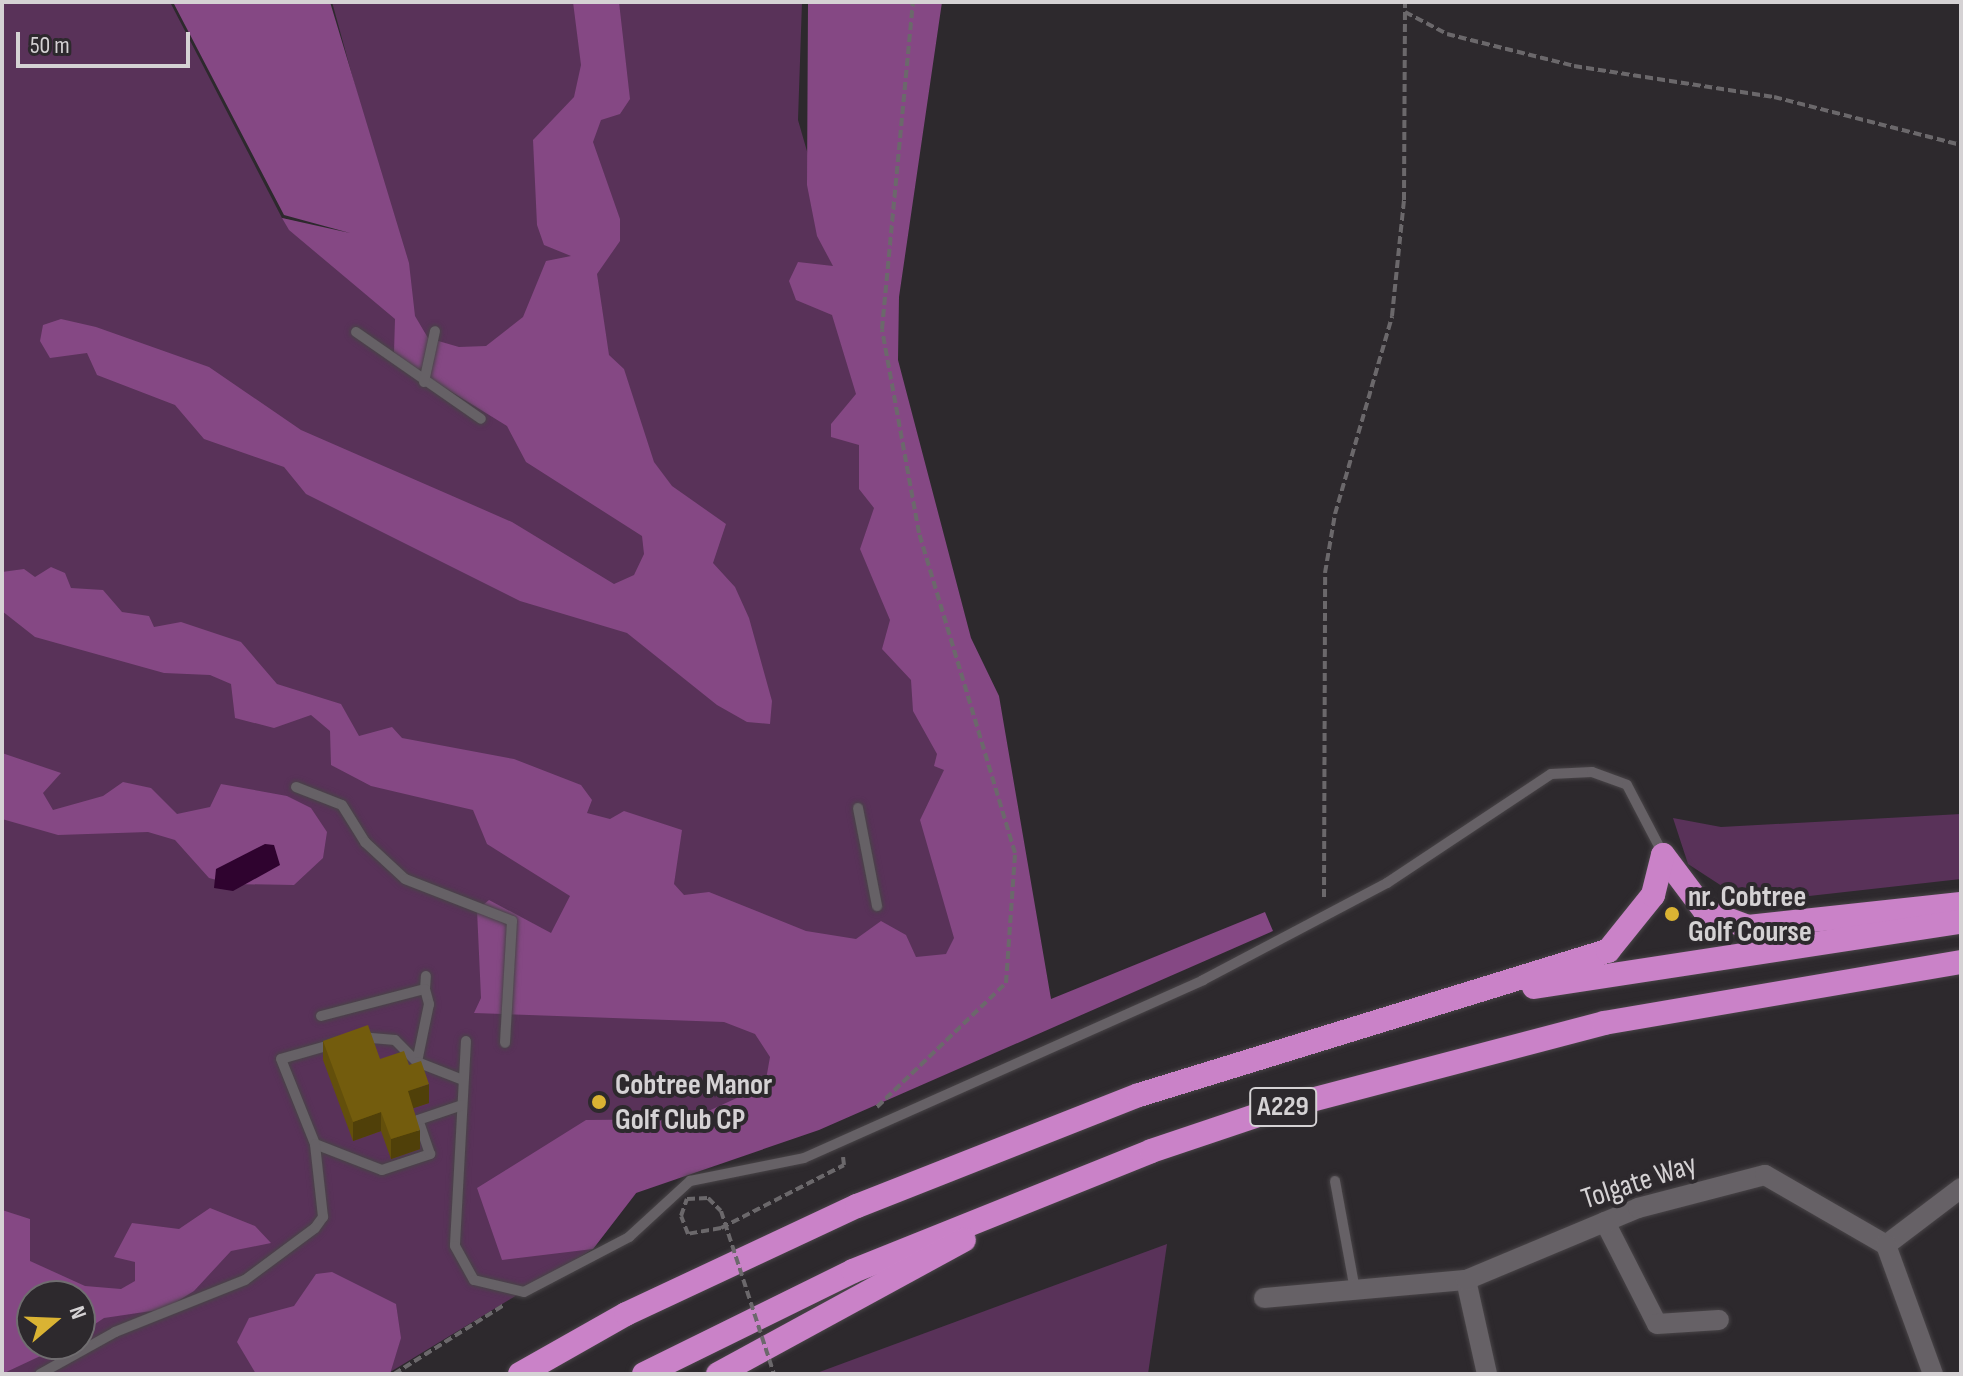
<!DOCTYPE html>
<html>
<head>
<meta charset="utf-8">
<style>
	body { margin:0 }
	#map { position:relative; width:1963px; height:1376px; overflow:hidden; background:#2d292d; font-family:"Sofia Sans Condensed",sans-serif }
	div>[style] { position:absolute }
	.green>* { inset:0; background:#593259 }
	.forest>* { inset:0; background:#854884 }
	.water>* { inset:0; background:#2f032f }
	.path>* { height:4px; margin-top:-2px; transform-origin:0; background:repeating-linear-gradient(90deg,#6b686b 0 8px,transparent 0 12px) }
	.roads { filter:drop-shadow(0 0 2px #484447) drop-shadow(0 0 2px #484447) }
	.lane>* { height:10px; margin:-5px; padding:0 5px; transform-origin:5px; border-radius:5px; background:#666166 }
	.street>* { height:20px; margin:-10px; padding:0 10px; transform-origin:10px; border-radius:10px; background:#666166 }
	.highway>* { height:24px; margin:-12px; padding:0 12px; transform-origin:12px; border-radius:12px; background:#ca82c8 }
	.path-bridge>* { height:4px; margin-top:-2px; transform-origin:0; background:repeating-linear-gradient(90deg,#6b686b 0 8px,transparent 0 12px) }
	.wall>* { inset:0; background:#634f0b }
	.shaded-wall>* { inset:0; background:#504009 }
	.building>* { inset:0; background:#735c0d }
	.dots>* { width:22px; height:22px; translate:-50% -50%; box-sizing:border-box; border:4px solid #2d292d; border-radius:50% }
	span { translate:-50% -50%; white-space:nowrap; text-align:center; line-height:1.15; -webkit-text-stroke:8px #2d292d; paint-order:stroke }
	.shield-label span { padding:2px 6px; background:#2d292d; border:2px solid; border-radius:6px; -webkit-text-stroke-width:0 }
	.shield-label { font-size:28px; color:#d5d2d4; font-weight:700 }
	.poi-label { font-size:30px; color:#d5d2d4; font-weight:700 }
	.left { translate:0 -50%; text-align:left }
	.street-label { font-size:30px; color:#d5d2d4 }
	.frame { position:absolute; inset:0; border:4px solid #d5d2d4; pointer-events:none }
	.north { position:absolute; left:16px; top:1280px; width:80px; height:80px; box-sizing:border-box; background:#2d292d; border:2px solid #706d70; border-radius:50%; rotate:71deg; font-size:22px; font-weight:700; line-height:32px; text-align:center; color:#d5d2d4 }
	.north::after { content:''; display:block; margin:auto; width:28px; height:36px; background:#dab333; clip-path:polygon(50% 0,100% 100%,50% 72%,0 100%) }
	.scale { position:absolute; left:16px; top:32px; width:174px; height:36px; box-sizing:border-box; border:4px solid #d5d2d4; border-top:0; padding-left:10px; font-size:24px; line-height:28px; white-space:nowrap; color:#d5d2d4; -webkit-text-stroke:6px #2d292d; paint-order:stroke }
</style>
</head>
<body>
<div id="map">
	<div class="green">
		<div style="clip-path:polygon(evenodd,2px 2px,170px 2px,282px 218px,399px 247px,332px 2px,802px 2px,798px 120px,1051px 999px,651px 1174px,593px 1249px,387px 1374px,2px 1374px,2px 2px,32px 1296px,80px 1296px,80px 1344px,32px 1344px,32px 1296px)"></div>
		<div style="clip-path:polygon(1961px 814px,1961px 879px,1748px 903px,1688px 864px,1673px 818px,1721px 827px)"></div>
		<div style="clip-path:polygon(1167px 1244px,1148px 1374px,814px 1374px)"></div>
	</div>
	<div class="forest">
		<div style="clip-path:polygon(173px 2px,330px 2px,409px 263px,415px 316px,428px 338px,459px 347px,486px 346px,523px 317px,546px 261px,571px 256px,544px 245px,537px 225px,533px 140px,574px 97px,581px 65px,573px 2px,619px 2px,630px 99px,620px 114px,601px 120px,593px 142px,620px 219px,620px 241px,597px 274px,609px 355px,624px 369px,654px 462px,672px 486px,726px 524px,713px 563px,735px 587px,749px 618px,772px 701px,770px 724px,747px 722px,717px 705px,627px 633px,520px 601px,306px 494px,284px 467px,204px 439px,175px 405px,97px 375px,87px 353px,50px 358px,40px 341px,43px 325px,61px 319px,96px 327px,209px 367px,301px 430px,512px 522px,614px 584px,634px 575px,644px 554px,642px 536px,526px 462px,507px 426px,408px 365px,394px 352px,395px 319px,289px 230px,282px 218px,350px 233px,284px 215px)"></div>
		<div style="clip-path:polygon(808px 2px,942px 2px,899px 297px,898px 360px,971px 638px,999px 696px,1051px 999px,1265px 912px,1273px 931px,819px 1130px,636px 1193px,593px 1249px,502px 1260px,477px 1188px,586px 1120px,691px 1119px,765px 1085px,770px 1057px,755px 1034px,724px 1022px,474px 1013px,481px 998px,477px 910px,489px 900px,551px 933px,570px 896px,487px 844px,473px 810px,371px 786px,331px 765px,330px 731px,311px 715px,274px 728px,235px 718px,231px 684px,210px 675px,164px 673px,35px 637px,2px 611px,2px 572px,24px 569px,35px 577px,51px 567px,65px 573px,71px 588px,103px 590px,122px 612px,149px 616px,154px 627px,181px 622px,241px 642px,277px 684px,341px 704px,359px 736px,392px 727px,402px 738px,514px 759px,581px 785px,592px 800px,587px 813px,610px 819px,624px 811px,682px 830px,674px 884px,684px 895px,709px 892px,806px 931px,856px 939px,881px 921px,906px 935px,916px 957px,946px 954px,954px 938px,920px 820px,944px 770px,934px 766px,937px 754px,913px 711px,911px 680px,882px 649px,890px 620px,860px 549px,874px 508px,859px 489px,859px 445px,831px 437px,831px 424px,856px 394px,832px 315px,796px 300px,789px 281px,798px 262px,833px 266px,817px 236px,807px 185px)"></div>
		<div style="clip-path:polygon(2px 753px,61px 773px,43px 793px,53px 810px,103px 796px,123px 782px,151px 788px,177px 814px,210px 807px,221px 784px,287px 796px,311px 808px,327px 832px,323px 858px,294px 885px,232px 884px,209px 878px,175px 840px,148px 832px,58px 835px,2px 819px)"></div>
		<div style="clip-path:polygon(210px 1208px,255px 1226px,271px 1243px,231px 1251px,194px 1291px,165px 1309px,104px 1318px,80px 1334px,80px 1296px,32px 1296px,32px 1344px,66px 1344px,2px 1374px,2px 1210px,30px 1219px,30px 1261px,85px 1286px,121px 1289px,135px 1281px,135px 1262px,114px 1257px,132px 1223px,179px 1229px)"></div>
		<div style="clip-path:polygon(332px 1272px,396px 1304px,401px 1338px,390px 1374px,256px 1374px,237px 1342px,249px 1318px,294px 1306px,316px 1274px)"></div>
	</div>
	<div class="water">
		<div style="clip-path:polygon(265px 844px,274px 845px,280px 865px,233px 891px,214px 888px,216px 869px)"></div>
	</div>
	<div class="path">
		<div style="left:1405px;top:12px;width:47px;rotate:27.6deg"></div>
		<div style="left:1447px;top:34px;width:131px;rotate:14.1deg"></div>
		<div style="left:1574px;top:66px;width:202px;rotate:8.8deg"></div>
		<div style="left:1774px;top:97px;width:193px;rotate:14.4deg"></div>
		<div style="left:1324px;top:897px;width:324px;rotate:-89.8deg"></div>
		<div style="left:1325px;top:573px;width:60px;rotate:-80.4deg"></div>
		<div style="left:1335px;top:514px;width:206px;rotate:-73.9deg"></div>
		<div style="left:1392px;top:316px;width:117px;rotate:-84.1deg"></div>
		<div style="left:1404px;top:200px;width:198px;rotate:-89.7deg"></div>
		<div style="left:877px;top:1107px;width:179px;rotate:-43.9deg"></div>
		<div style="left:1006px;top:983px;width:130px;rotate:-86deg"></div>
		<div style="left:1015px;top:853px;width:334px;rotate:-106.7deg"></div>
		<div style="left:919px;top:533px;width:207px;rotate:-100.3deg"></div>
		<div style="left:882px;top:329px;width:328px;rotate:-84.6deg"></div>
		<div style="left:721px;top:1228px;width:138px;rotate:-27.1deg"></div>
		<div style="left:844px;top:1165px;width:8px;rotate:-97deg"></div>
		<div style="left:394px;top:1374px;width:130px;rotate:-32.1deg"></div>
	</div>
	<div class="roads">
		<div class="lane">
			<div style="left:356px;top:332px;width:152px;rotate:34.8deg"></div>
			<div style="left:424px;top:382px;width:52px;rotate:-77.8deg"></div>
			<div style="left:296px;top:787px;width:49px;rotate:21.4deg"></div>
			<div style="left:342px;top:805px;width:44px;rotate:58.1deg"></div>
			<div style="left:365px;top:842px;width:54px;rotate:42.8deg"></div>
			<div style="left:405px;top:879px;width:115px;rotate:21.4deg"></div>
			<div style="left:512px;top:921px;width:122px;rotate:93.3deg"></div>
			<div style="left:858px;top:808px;width:100px;rotate:79deg"></div>
			<div style="left:425px;top:989px;width:13px;rotate:-86deg"></div>
			<div style="left:321px;top:1016px;width:107px;rotate:-14.6deg"></div>
			<div style="left:425px;top:989px;width:16px;rotate:75deg"></div>
			<div style="left:429px;top:1004px;width:59px;rotate:101.7deg"></div>
			<div style="left:360px;top:1037px;width:35px;rotate:5deg"></div>
			<div style="left:395px;top:1040px;width:31px;rotate:45deg"></div>
			<div style="left:417px;top:1062px;width:49px;rotate:21.4deg"></div>
			<div style="left:466px;top:1041px;width:205px;rotate:93.1deg"></div>
			<div style="left:455px;top:1246px;width:39px;rotate:61deg"></div>
			<div style="left:474px;top:1280px;width:51px;rotate:13.5deg"></div>
			<div style="left:524px;top:1292px;width:119px;rotate:-27.6deg"></div>
			<div style="left:629px;top:1237px;width:83px;rotate:-42.6deg"></div>
			<div style="left:690px;top:1181px;width:116px;rotate:-11.4deg"></div>
			<div style="left:804px;top:1158px;width:437px;rotate:-24deg"></div>
			<div style="left:1203px;top:980px;width:208px;rotate:-27.8deg"></div>
			<div style="left:1387px;top:883px;width:197px;rotate:-33.6deg"></div>
			<div style="left:1551px;top:774px;width:41px;rotate:-2.8deg"></div>
			<div style="left:1592px;top:772px;width:37px;rotate:20deg"></div>
			<div style="left:1627px;top:785px;width:78px;rotate:62.4deg"></div>
			<div style="left:337px;top:1043px;width:58px;rotate:164.1deg"></div>
			<div style="left:281px;top:1059px;width:92px;rotate:68.2deg"></div>
			<div style="left:315px;top:1144px;width:72px;rotate:21.2deg"></div>
			<div style="left:382px;top:1170px;width:51px;rotate:-18.4deg"></div>
			<div style="left:430px;top:1154px;width:36px;rotate:-109deg"></div>
			<div style="left:418px;top:1120px;width:46px;rotate:-18.8deg"></div>
			<div style="left:1335px;top:1181px;width:111px;rotate:79.6deg"></div>
			<div style="left:40px;top:1374px;width:86px;rotate:-29.2deg"></div>
			<div style="left:115px;top:1332px;width:140px;rotate:-21.8deg"></div>
			<div style="left:245px;top:1280px;width:87px;rotate:-36.6deg"></div>
			<div style="left:315px;top:1228px;width:14px;rotate:-54deg"></div>
			<div style="left:323px;top:1217px;width:73px;rotate:-96.3deg"></div>
		</div>
		<div class="street">
			<div style="left:1605px;top:1222px;width:114px;rotate:63deg"></div>
			<div style="left:1657px;top:1324px;width:62px;rotate:-3.7deg"></div>
			<div style="left:1886px;top:1245px;width:94px;rotate:-37.2deg"></div>
			<div style="left:1466px;top:1280px;width:96px;rotate:77.4deg"></div>
			<div style="left:1264px;top:1298px;width:203px;rotate:-5.1deg"></div>
			<div style="left:1466px;top:1280px;width:186px;rotate:-22.7deg"></div>
			<div style="left:1638px;top:1208px;width:131px;rotate:-14.6deg"></div>
			<div style="left:1765px;top:1175px;width:140px;rotate:30deg"></div>
			<div style="left:1886px;top:1245px;width:137px;rotate:70deg"></div>
		</div>
		<div class="highway">
			<div style="left:1663px;top:855px;width:70px;rotate:53.1deg"></div>
			<div style="left:1705px;top:911px;width:46px;rotate:20.4deg"></div>
			<div style="left:1748px;top:927px;width:214px;rotate:-6.2deg"></div>
			<div style="left:1534px;top:987px;width:432px;rotate:-8.7deg"></div>
			<div style="left:520px;top:1374px;width:122px;rotate:-29.5deg"></div>
			<div style="left:626px;top:1314px;width:255px;rotate:-25.1deg"></div>
			<div style="left:857px;top:1206px;width:303px;rotate:-21.5deg"></div>
			<div style="left:1139px;top:1095px;width:491px;rotate:-17.1deg"></div>
			<div style="left:1608px;top:951px;width:72px;rotate:-51.2deg"></div>
			<div style="left:1653px;top:895px;width:41px;rotate:-76deg"></div>
			<div style="left:644px;top:1374px;width:233px;rotate:-26.2deg"></div>
			<div style="left:853px;top:1271px;width:321px;rotate:-21.9deg"></div>
			<div style="left:1151px;top:1151px;width:129px;rotate:-18.6deg"></div>
			<div style="left:1273px;top:1110px;width:342px;rotate:-14.7deg"></div>
			<div style="left:1604px;top:1023px;width:362px;rotate:-9.7deg"></div>
			<div style="left:718px;top:1374px;width:280px;rotate:-28.6deg"></div>
		</div>
	</div>
	<div class="path-bridge">
		<div style="left:721px;top:1228px;width:34px;rotate:170deg"></div>
		<div style="left:688px;top:1234px;width:19px;rotate:-111deg"></div>
		<div style="left:681px;top:1216px;width:18px;rotate:-71deg"></div>
		<div style="left:687px;top:1199px;width:21px;rotate:-3deg"></div>
		<div style="left:708px;top:1198px;width:18px;rotate:45deg"></div>
		<div style="left:721px;top:1211px;width:171px;rotate:72deg"></div>
	</div>
	<div class="wall">
		<div style="clip-path:polygon(323px 1041px,380px 1059px,409px 1065px,429px 1103px,413px 1108px,420px 1149px,391px 1159px,381px 1131px,353px 1141px,323px 1060px)"></div>
	</div>
	<div class="shaded-wall">
		<div style="clip-path:polygon(429px 1084px,429px 1103px,408px 1110px,408px 1091px)"></div>
		<div style="clip-path:polygon(381px 1112px,381px 1131px,353px 1141px,353px 1122px)"></div>
		<div style="clip-path:polygon(420px 1130px,420px 1149px,391px 1159px,391px 1139px)"></div>
	</div>
	<div class="building">
		<div style="clip-path:polygon(368px 1025px,380px 1059px,404px 1051px,409px 1065px,421px 1061px,429px 1084px,408px 1091px,420px 1130px,391px 1139px,381px 1112px,353px 1122px,323px 1041px)"></div>
	</div>
	<div class="dots">
		<div style="left:1672px;top:914px;background:#dab333"></div>
		<div style="left:599px;top:1102px;background:#dab333"></div>
	</div>
	<div class="shield-label">
		<span style="left:1283px;top:1107px">A229</span>
	</div>
	<div class="poi-label">
		<span class="left" style="left:1688px;top:914px">nr. Cobtree<br>Golf Course</span>
		<span class="left" style="left:615px;top:1102px">Cobtree Manor<br>Golf Club CP</span>
	</div>
	<div class="street-label">
		<span style="left:1639px;top:1182px;rotate:-18deg">Tolgate Way</span>
	</div>
	<div class="frame"></div>
	<div class="north">N</div>
	<div class="scale">50 m</div>
</div>
</body>
</html>
